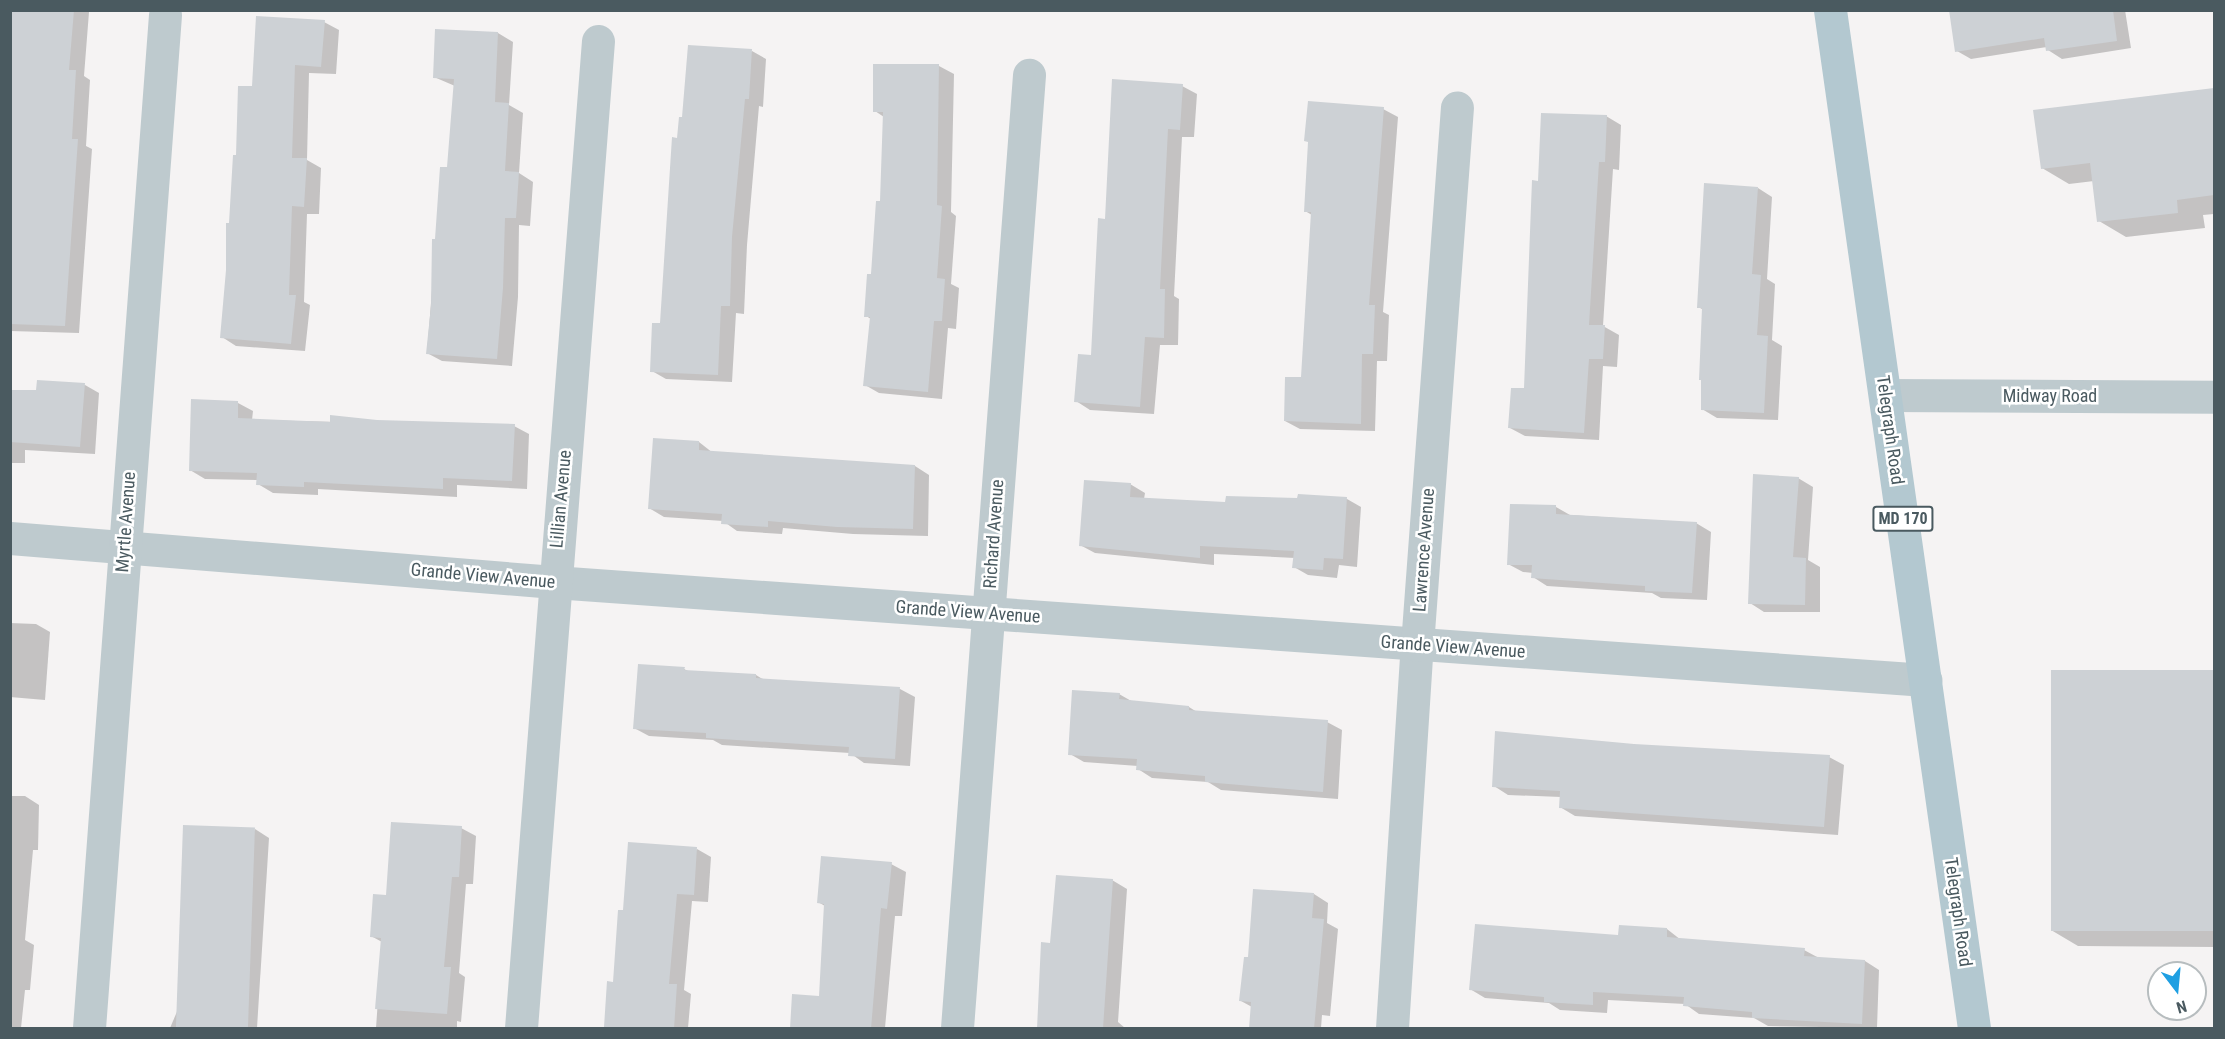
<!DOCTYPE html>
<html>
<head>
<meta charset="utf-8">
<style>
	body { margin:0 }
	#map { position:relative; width:2225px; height:1039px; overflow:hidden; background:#f5f3f3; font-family:"Roboto Condensed",sans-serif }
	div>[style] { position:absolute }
	.shadow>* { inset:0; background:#0003 }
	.building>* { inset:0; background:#cdd1d5; transform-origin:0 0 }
	.minor>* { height:33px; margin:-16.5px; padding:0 16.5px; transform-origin:16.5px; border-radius:16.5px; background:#becace }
	.major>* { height:33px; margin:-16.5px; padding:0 16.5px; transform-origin:16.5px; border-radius:16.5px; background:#b3c8d0 }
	span { translate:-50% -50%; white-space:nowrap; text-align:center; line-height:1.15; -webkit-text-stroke:5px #fff; paint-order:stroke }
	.shield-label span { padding:2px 4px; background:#fff; border:2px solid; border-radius:4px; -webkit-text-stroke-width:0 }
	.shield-label { font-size:16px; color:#4a5a60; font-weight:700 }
	.street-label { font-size:18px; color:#4a5a60 }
	.frame { position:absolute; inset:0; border:12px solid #4a5a60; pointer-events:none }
	.north { position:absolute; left:2147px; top:961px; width:60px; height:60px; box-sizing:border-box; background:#fff; border:2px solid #b7bdbf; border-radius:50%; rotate:164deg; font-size:16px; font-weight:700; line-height:24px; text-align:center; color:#4a5a60 }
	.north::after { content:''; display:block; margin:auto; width:21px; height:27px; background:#1f9fe2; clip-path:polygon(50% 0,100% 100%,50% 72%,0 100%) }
</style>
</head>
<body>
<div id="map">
	<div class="shadow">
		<div style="clip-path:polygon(10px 10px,89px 12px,84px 76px,90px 80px,86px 146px,92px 149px,79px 333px,10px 331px)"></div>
		<div style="clip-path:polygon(1950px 10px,2125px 10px,2131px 48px,2062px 59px,2048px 50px,2047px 47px,1971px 59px,1957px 51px)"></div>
		<div style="clip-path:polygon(324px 22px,339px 30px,336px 74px,309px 73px,307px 160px,321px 168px,319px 214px,307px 214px,304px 302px,310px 305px,305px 351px,236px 346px,222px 337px,238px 156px,253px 87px)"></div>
		<div style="clip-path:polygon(436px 31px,498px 33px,513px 42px,509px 105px,523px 113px,519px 173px,533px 182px,530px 226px,519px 225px,518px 297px,512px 366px,442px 361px,427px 353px,436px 240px,448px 169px,455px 86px,434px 77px)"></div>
		<div style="clip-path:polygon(752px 51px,766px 59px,763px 107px,759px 106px,747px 245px,744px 314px,736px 313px,732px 382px,666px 379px,652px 371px,661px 325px,678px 139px,684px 119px)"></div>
		<div style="clip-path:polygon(875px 65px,939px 66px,954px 74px,951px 212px,956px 216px,951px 284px,959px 288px,956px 329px,948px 328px,942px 399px,879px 393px,865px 385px,871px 319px,866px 316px,881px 203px,884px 117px,875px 111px)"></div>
		<div style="clip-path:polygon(1182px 86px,1197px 94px,1194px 137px,1182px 137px,1174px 296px,1179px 299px,1178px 345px,1160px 345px,1154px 414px,1090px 410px,1076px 401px,1092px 357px,1107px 220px)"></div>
		<div style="clip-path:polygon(2214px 90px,2214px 214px,2203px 215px,2205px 228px,2126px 237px,2099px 221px,2094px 181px,2069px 184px,2042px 168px,2035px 111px)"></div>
		<div style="clip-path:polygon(1383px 109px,1398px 117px,1383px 312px,1389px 315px,1387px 361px,1377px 361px,1375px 431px,1300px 429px,1285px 421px,1302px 379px,1312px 215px,1305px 211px,1310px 143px)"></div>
		<div style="clip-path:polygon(1606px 116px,1621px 125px,1619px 170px,1613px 169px,1603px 326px,1619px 335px,1617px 367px,1603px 366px,1599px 440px,1525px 436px,1510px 428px,1526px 390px,1540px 182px)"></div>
		<div style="clip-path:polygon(1758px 188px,1772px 197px,1767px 279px,1775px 284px,1772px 340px,1782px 346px,1778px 420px,1717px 418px,1702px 409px,1704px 310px,1698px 307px)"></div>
		<div style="clip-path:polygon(85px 385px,99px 393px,95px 454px,25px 450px,25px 463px,10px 463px,10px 391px,38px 392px)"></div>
		<div style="clip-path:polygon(193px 401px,238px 403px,253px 411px,252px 420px,514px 426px,529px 434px,527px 489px,457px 485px,457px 497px,318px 489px,318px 495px,273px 493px,258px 484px,258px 480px,205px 479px,190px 470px)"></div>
		<div style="clip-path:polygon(699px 442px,713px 453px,915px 466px,929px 475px,928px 536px,853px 534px,783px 528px,782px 534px,737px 531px,723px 521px,664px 517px,649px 508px)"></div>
		<div style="clip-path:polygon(1798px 478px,1813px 487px,1808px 560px,1820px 567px,1820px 612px,1764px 612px,1750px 603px)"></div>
		<div style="clip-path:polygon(1130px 484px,1145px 493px,1144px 499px,1227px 504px,1347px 499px,1361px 507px,1357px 567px,1339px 565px,1337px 578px,1308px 575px,1294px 567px,1295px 558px,1214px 554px,1214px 565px,1095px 553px,1080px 545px)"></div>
		<div style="clip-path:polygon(1556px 507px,1570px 515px,1696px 523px,1711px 532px,1707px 600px,1661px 598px,1652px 593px,1547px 586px,1533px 577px,1533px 573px,1523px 572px,1508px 564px)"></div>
		<div style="clip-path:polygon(10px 623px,36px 624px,50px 632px,45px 700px,10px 697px)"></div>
		<div style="clip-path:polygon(684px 669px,690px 672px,756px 675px,764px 680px,900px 689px,915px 697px,910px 766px,864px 763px,850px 753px,722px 745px,713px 740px,649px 736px,634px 728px)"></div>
		<div style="clip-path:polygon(2053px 671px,2214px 672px,2214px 947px,2078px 946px,2051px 930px)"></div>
		<div style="clip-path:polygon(1119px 694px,1133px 702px,1189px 707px,1197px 712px,1327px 722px,1342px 730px,1338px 799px,1221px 790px,1208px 782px,1152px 778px,1138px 769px,1138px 766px,1084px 762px,1070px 754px)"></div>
		<div style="clip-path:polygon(1634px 745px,1829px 757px,1844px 765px,1838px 835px,1575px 816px,1560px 807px,1561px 797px,1508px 795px,1494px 786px)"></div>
		<div style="clip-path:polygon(10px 796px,25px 796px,39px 805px,38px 850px,33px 850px,25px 940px,34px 945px,30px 990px,25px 990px,21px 1028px,10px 1028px)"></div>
		<div style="clip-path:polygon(461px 828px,476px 836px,473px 884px,466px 884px,459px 973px,465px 977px,461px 1022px,457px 1021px,457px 1028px,376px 1028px,382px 942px,371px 936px,388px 896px)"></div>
		<div style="clip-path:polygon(255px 829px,269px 838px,257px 1028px,170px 1028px)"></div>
		<div style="clip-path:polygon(697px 849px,711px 857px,708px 902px,692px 901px,684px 990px,691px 994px,688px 1028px,605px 1028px,608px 983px,614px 983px)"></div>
		<div style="clip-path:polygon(891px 864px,906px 872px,902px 916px,895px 916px,885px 1028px,791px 1028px,820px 997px,825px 906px,818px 902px)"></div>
		<div style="clip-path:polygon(1112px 880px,1127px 889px,1118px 1022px,1125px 1028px,1038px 1028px,1052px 944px)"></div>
		<div style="clip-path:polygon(1314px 894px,1328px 903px,1327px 923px,1338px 929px,1330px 1016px,1322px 1015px,1321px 1028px,1251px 1028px,1252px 1007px,1241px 1001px,1249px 959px)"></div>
		<div style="clip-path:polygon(1667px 929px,1681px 940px,1804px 950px,1819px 958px,1865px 961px,1879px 970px,1877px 1028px,1768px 1026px,1754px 1018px,1699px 1014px,1685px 1004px,1608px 1000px,1607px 1013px,1560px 1010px,1549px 1003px,1485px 998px,1470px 989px,1619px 936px)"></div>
	</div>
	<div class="building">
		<div style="clip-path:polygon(10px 10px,74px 10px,69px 70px,76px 70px,72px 139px,78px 139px,65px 326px,10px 324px)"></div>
		<div style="clip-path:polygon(1949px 10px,2113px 10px,2117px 41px,2046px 51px,2044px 38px,1955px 52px)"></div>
		<div style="clip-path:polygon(256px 16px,325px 20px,321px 67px,295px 65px,292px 158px,307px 158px,304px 207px,292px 206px,289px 295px,296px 295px,291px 344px,220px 338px,226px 270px,226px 223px,229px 223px,233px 155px,236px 155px,238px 86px,252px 86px)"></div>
		<div style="clip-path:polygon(435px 29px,498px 32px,495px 102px,509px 103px,505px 171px,519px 172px,516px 218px,505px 218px,503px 288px,497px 359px,426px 354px,431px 306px,432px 239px,435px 239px,440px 167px,447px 167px,454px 79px,433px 78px)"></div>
		<div style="clip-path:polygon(688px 45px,752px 49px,749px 99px,745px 99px,732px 237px,730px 306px,721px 306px,718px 375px,650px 372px,652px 323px,660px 323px,672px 137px,677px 138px,679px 117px,682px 117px)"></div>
		<div style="clip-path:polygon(873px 64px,939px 64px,937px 205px,942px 206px,937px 278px,945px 279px,942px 321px,934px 321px,928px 392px,863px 386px,870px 317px,864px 317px,867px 274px,871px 274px,876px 201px,880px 201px,883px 112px,873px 112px)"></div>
		<div style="clip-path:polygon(1112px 79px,1183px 84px,1180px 130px,1168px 129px,1160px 289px,1165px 289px,1164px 338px,1145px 337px,1140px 407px,1074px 402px,1078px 354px,1091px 355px,1098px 218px,1105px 219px)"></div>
		<div style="clip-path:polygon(2214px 88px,2214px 195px,2177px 200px,2178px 213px,2097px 222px,2090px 163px,2041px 169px,2033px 110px)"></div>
		<div style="clip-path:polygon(1308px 101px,1384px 107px,1369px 305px,1375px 305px,1373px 354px,1362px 354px,1361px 424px,1284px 421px,1285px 377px,1301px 377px,1311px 212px,1304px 212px,1308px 142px,1304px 141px)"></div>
		<div style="clip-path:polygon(1541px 113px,1607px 115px,1605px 162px,1599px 162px,1589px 325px,1605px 325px,1603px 359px,1589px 359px,1584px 433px,1508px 428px,1511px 388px,1524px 388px,1532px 180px,1538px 181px)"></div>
		<div style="clip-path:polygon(1704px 183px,1758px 187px,1752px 274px,1761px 275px,1757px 335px,1768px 336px,1764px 413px,1701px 410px,1701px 380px,1699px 380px,1702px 308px,1697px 308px)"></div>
		<div style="clip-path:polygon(37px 380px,85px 383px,80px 447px,10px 442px,10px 390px,36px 390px)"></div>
		<div style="clip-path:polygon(191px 399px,238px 401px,238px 418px,330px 422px,330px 415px,377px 420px,515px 424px,512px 481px,443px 478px,443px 489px,304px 482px,304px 487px,256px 485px,257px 473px,189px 471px)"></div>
		<div style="clip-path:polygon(653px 438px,699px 441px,699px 450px,915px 465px,913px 529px,837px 527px,768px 521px,768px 527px,721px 524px,722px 514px,648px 509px)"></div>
		<div style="clip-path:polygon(1753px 474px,1799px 477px,1793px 557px,1806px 558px,1805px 605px,1748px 604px)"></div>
		<div style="clip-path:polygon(1084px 480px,1131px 483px,1130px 497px,1225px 502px,1226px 496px,1297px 498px,1298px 494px,1347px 497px,1343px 559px,1324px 558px,1323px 570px,1292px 568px,1294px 551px,1200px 546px,1200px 558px,1079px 546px)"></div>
		<div style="clip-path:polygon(1510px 504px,1556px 505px,1556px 514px,1697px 522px,1692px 593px,1645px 591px,1645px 586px,1531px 578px,1532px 565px,1507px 565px)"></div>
		<div style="clip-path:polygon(638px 664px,685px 667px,684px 670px,756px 674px,756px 678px,900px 687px,895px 759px,848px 756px,849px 747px,706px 738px,706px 733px,633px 729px)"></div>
		<div style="left:2051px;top:670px;width:163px;height:261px"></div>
		<div style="clip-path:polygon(1072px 690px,1120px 693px,1119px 699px,1189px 706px,1189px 710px,1328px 720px,1323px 792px,1205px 782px,1205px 776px,1136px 770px,1137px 759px,1068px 755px)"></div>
		<div style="clip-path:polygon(1495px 731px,1634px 744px,1830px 755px,1824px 827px,1559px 808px,1560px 791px,1492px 787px)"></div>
		<div style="clip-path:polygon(391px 822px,462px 826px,459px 877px,452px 877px,444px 967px,451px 967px,447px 1014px,375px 1009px,381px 938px,370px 937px,373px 894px,386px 895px)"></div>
		<div style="left:183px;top:825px;width:72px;height:204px;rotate:2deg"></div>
		<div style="clip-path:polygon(628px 842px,697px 847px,694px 895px,677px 894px,669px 984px,677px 984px,674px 1029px,604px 1027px,607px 981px,613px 982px,618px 910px,623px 910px)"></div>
		<div style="clip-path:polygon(821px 856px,892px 862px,887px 909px,881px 908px,871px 1029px,790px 1029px,792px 994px,819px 996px,824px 904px,817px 903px)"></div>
		<div style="clip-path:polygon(1056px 875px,1113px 879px,1103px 1029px,1037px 1029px,1041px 942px,1050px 943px)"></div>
		<div style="clip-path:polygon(1253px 889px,1314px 893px,1312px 918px,1324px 919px,1314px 1029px,1249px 1029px,1251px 1002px,1239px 1001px,1244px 957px,1248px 957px)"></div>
		<div style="clip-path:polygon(1475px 924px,1618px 935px,1619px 925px,1667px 928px,1667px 937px,1805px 948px,1804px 956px,1865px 960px,1862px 1024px,1752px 1018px,1752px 1012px,1683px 1006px,1684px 997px,1593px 992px,1593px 1005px,1544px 1002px,1544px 997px,1469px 990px)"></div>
	</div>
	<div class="minor">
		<div style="left:1885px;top:395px;width:329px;rotate:0.3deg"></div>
		<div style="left:10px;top:538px;width:546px;rotate:4.62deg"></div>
		<div style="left:554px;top:582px;width:1375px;rotate:4.09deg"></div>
		<div style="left:89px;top:1028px;width:1016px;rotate:-85.71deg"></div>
		<div style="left:521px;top:1028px;width:990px;rotate:-85.54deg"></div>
		<div style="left:957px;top:1028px;width:956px;rotate:-85.68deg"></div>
		<div style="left:1392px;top:1028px;width:384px;rotate:-86.3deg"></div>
		<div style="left:1417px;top:645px;width:539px;rotate:-85.75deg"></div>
	</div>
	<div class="major">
		<div style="left:1830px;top:10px;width:1028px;rotate:81.95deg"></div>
	</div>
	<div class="shield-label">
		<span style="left:1903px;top:519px">MD 170</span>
	</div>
	<div class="street-label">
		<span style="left:2050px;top:396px">Midway Road</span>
		<span style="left:1890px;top:430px;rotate:82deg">Telegraph Road</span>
		<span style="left:561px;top:499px;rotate:-85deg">Lillian Avenue</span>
		<span style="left:126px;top:522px;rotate:-86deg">Myrtle Avenue</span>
		<span style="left:994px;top:534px;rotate:-86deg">Richard Avenue</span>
		<span style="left:1424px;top:550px;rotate:-86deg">Lawrence Avenue</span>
		<span style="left:483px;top:576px;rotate:5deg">Grande View Avenue</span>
		<span style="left:968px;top:612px;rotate:4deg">Grande View Avenue</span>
		<span style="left:1453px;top:647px;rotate:4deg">Grande View Avenue</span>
		<span style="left:1958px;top:912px;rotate:82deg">Telegraph Road</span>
	</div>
	<div class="frame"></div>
	<div class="north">N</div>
</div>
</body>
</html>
